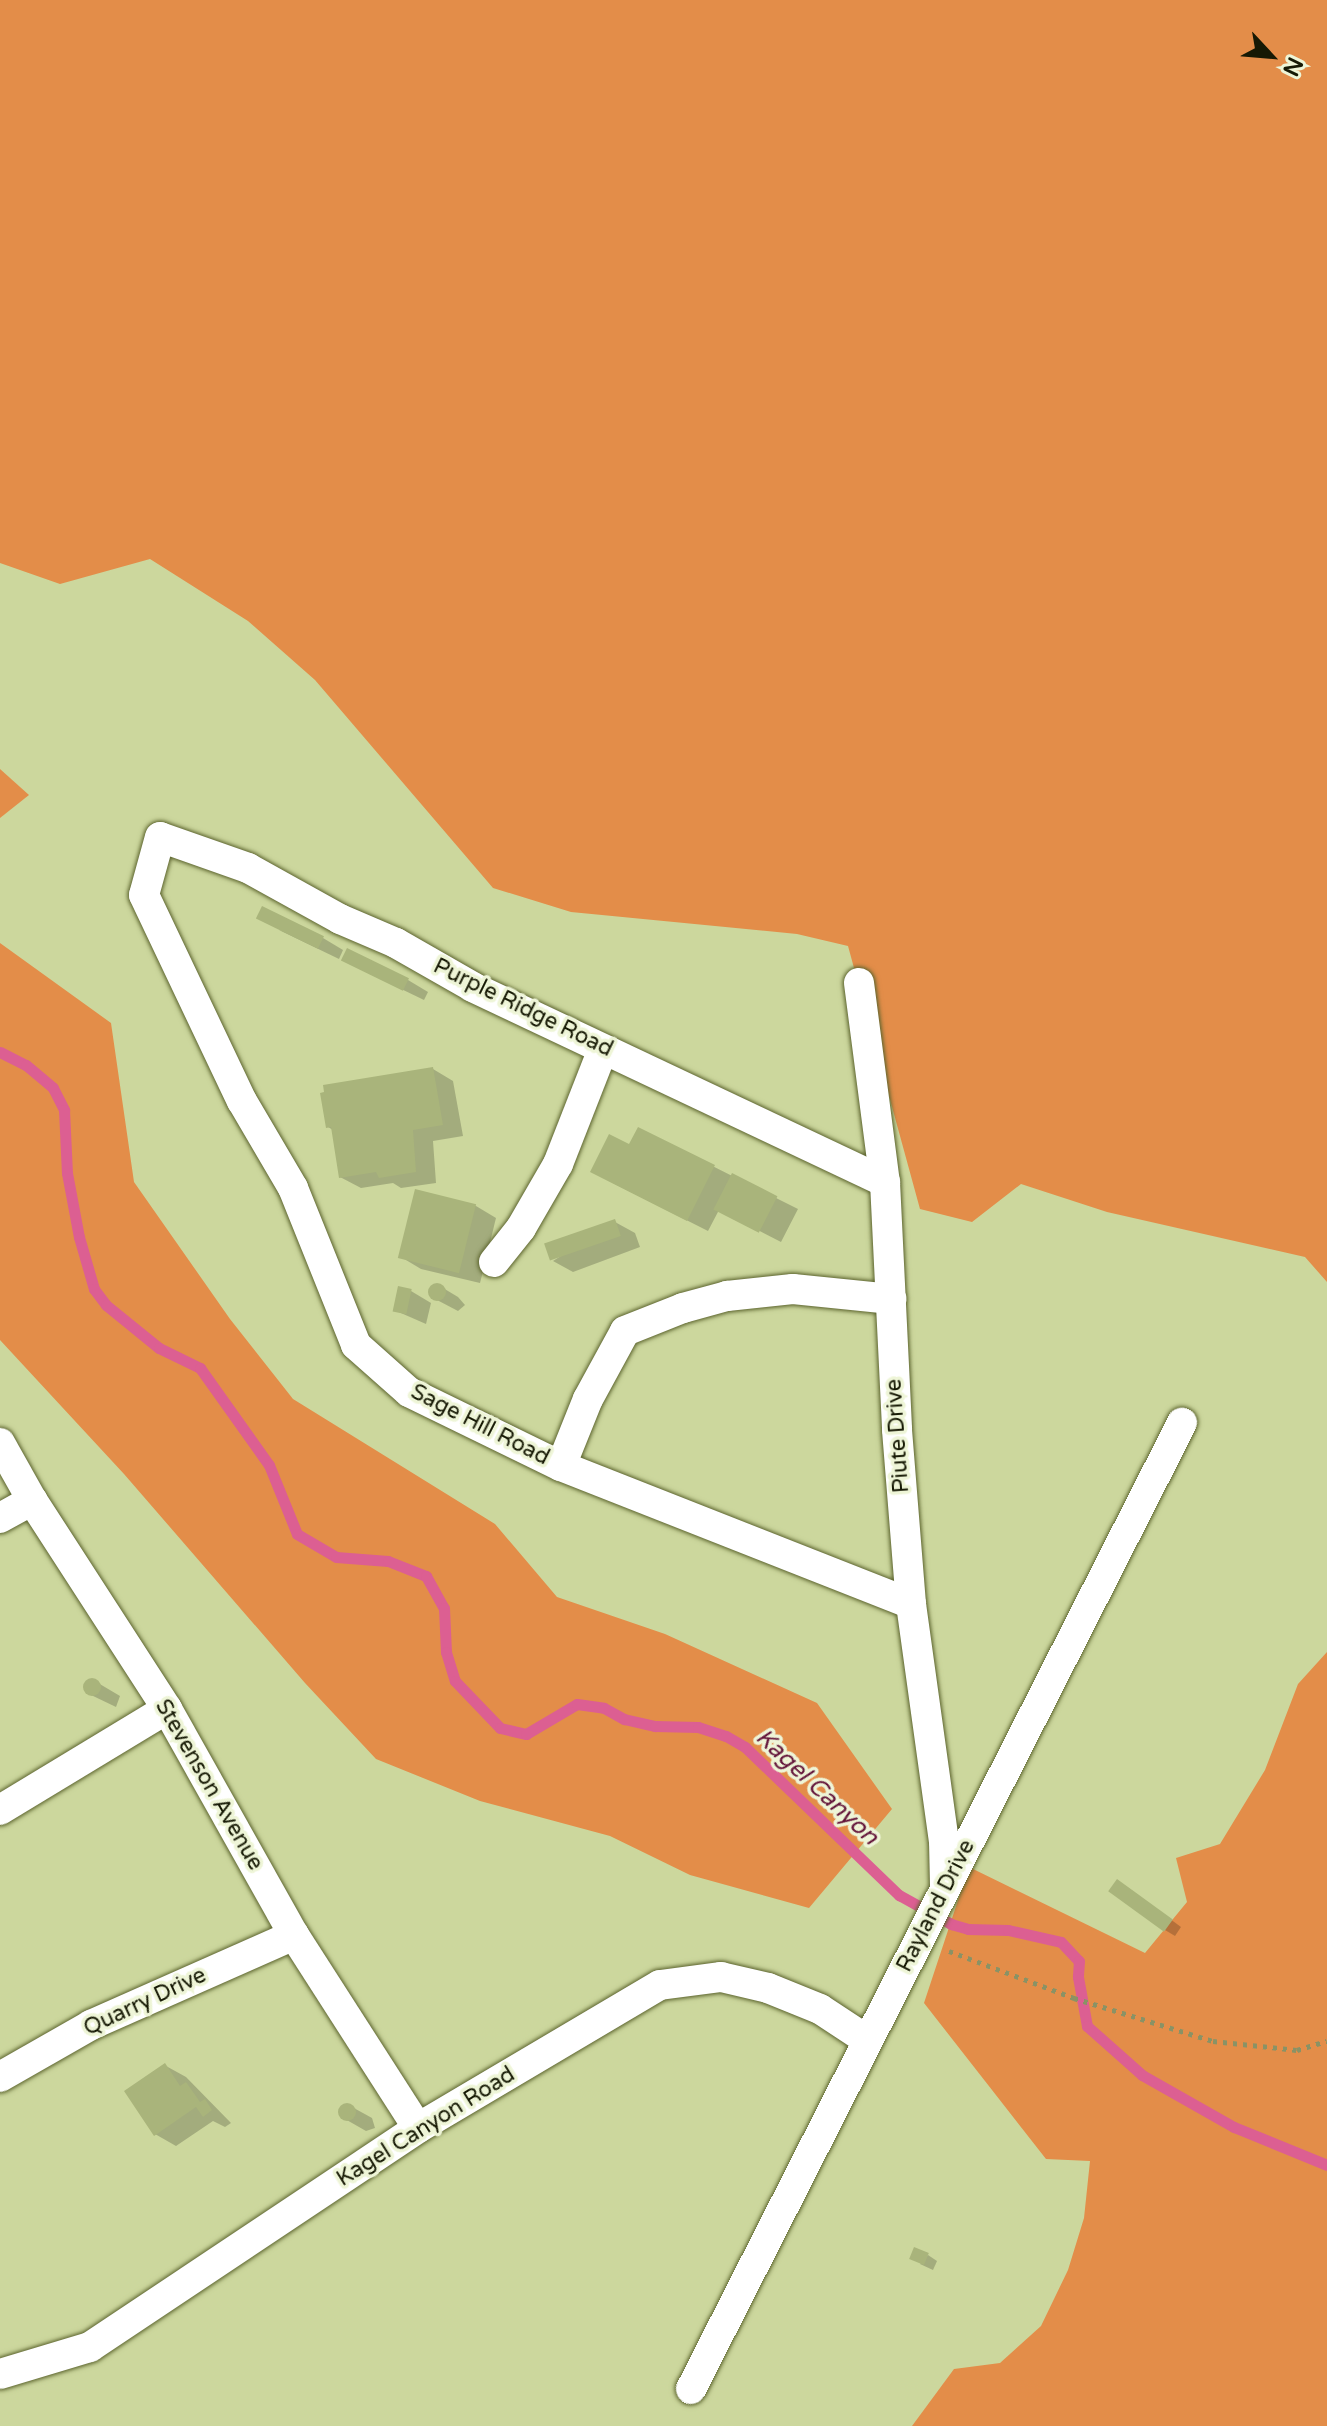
<!DOCTYPE html>
<html>
<head>
<meta charset="utf-8">
<style>
	body { margin:0 }
	#map { position:relative; width:1327px; height:2426px; overflow:hidden; background:#ccd79d; font-family:"Varela Round",sans-serif }
	div>[style] { position:absolute }
	.green>* { inset:0; background:#e38d49 }
	.shadow>* { inset:0; background:#0003 }
	.stream>* { height:11px; margin:-5.5px; padding:0 5.5px; transform-origin:5.5px; border-radius:5.5px; background:#dc5f92 }
	.building>* { inset:0; background:#a9b47b; transform-origin:0 0 }
	.round { border-radius:50% }
	.path>* { height:5px; margin-top:-2.5px; transform-origin:0; background:repeating-linear-gradient(90deg,#8a9265 0 4px,transparent 0 10px) }
	.roads { filter:drop-shadow(0 0 2px #5c642e) drop-shadow(0 0 2px #5c642e) }
	.street>* { height:30px; margin:-15px; padding:0 15px; transform-origin:15px; border-radius:15px; background:#fff }
	span { translate:-50% -50%; white-space:nowrap; text-align:center; line-height:1.15; -webkit-text-stroke:7px #eef5d7; paint-order:stroke }
	.street-label { font-size:22px; color:#161904 }
	.water-label { font-size:24px; color:#631439; font-style:italic }
	.north { position:absolute; left:1231px; top:16px; width:80px; height:80px; -webkit-text-stroke:6px #eef5d7; paint-order:stroke; rotate:116deg; font-size:22px; font-weight:700; line-height:32px; text-align:center; color:#161904 }
	.north::after { content:''; display:block; margin:auto; width:28px; height:36px; background:#161904; clip-path:polygon(50% 0,100% 100%,50% 72%,0 100%) }
</style>
</head>
<body>
<div id="map">
	<div class="green">
		<div style="clip-path:polygon(0 0,1327px 0,1327px 1282px,1305px 1257px,1107px 1212px,1021px 1184px,972px 1222px,920px 1209px,848px 946px,797px 934px,571px 912px,493px 888px,315px 680px,248px 621px,150px 559px,60px 584px,0 563px)"></div>
		<div style="clip-path:polygon(0 769px,29px 795px,0 818px)"></div>
		<div style="clip-path:polygon(0 943px,111px 1023px,134px 1182px,230px 1319px,293px 1399px,495px 1524px,557px 1597px,665px 1634px,817px 1703px,892px 1809px,809px 1908px,690px 1875px,610px 1836px,480px 1801px,376px 1759px,305px 1683px,124px 1474px,0 1340px)"></div>
		<div style="clip-path:polygon(1327px 1652px,1327px 2426px,912px 2426px,954px 2369px,1000px 2363px,1041px 2326px,1068px 2270px,1084px 2218px,1090px 2161px,1046px 2159px,924px 2003px,969px 1867px,1145px 1953px,1187px 1902px,1176px 1858px,1220px 1844px,1265px 1770px,1298px 1684px)"></div>
	</div>
	<div class="shadow">
		<div style="clip-path:polygon(279px 930px,323px 938px,343px 950px,339px 959px)"></div>
		<div style="clip-path:polygon(364px 971px,408px 980px,428px 992px,424px 1000px)"></div>
		<div style="clip-path:polygon(433px 1069px,453px 1081px,463px 1136px,433px 1141px,436px 1183px,401px 1188px,393px 1183px,361px 1188px,340px 1177px,333px 1130px,328px 1127px)"></div>
		<div style="clip-path:polygon(639px 1129px,798px 1209px,781px 1242px,719px 1210px,708px 1231px,613px 1183px)"></div>
		<div style="clip-path:polygon(417px 1192px,476px 1206px,496px 1218px,480px 1283px,421px 1269px,401px 1257px)"></div>
		<div style="clip-path:polygon(615px 1222px,635px 1233px,640px 1247px,573px 1272px,553px 1261px)"></div>
		<div style="clip-path:polygon(438px 1285px,458px 1297px,465px 1305px,458px 1311px,437px 1300px,431px 1291px)"></div>
		<div style="clip-path:polygon(411px 1291px,431px 1303px,426px 1324px,394px 1310px)"></div>
		<div style="clip-path:polygon(93px 1680px,120px 1696px,116px 1707px,91px 1695px,85px 1686px)"></div>
		<div style="clip-path:polygon(1127px 1887px,1181px 1927px,1175px 1936px,1165px 1930px)"></div>
		<div style="clip-path:polygon(166px 2066px,186px 2077px,231px 2123px,225px 2127px,213px 2121px,176px 2146px,155px 2134px)"></div>
		<div style="clip-path:polygon(352px 2107px,372px 2118px,375px 2128px,366px 2131px,345px 2119px,342px 2109px)"></div>
		<div style="clip-path:polygon(928px 2255px,937px 2261px,933px 2270px,920px 2264px)"></div>
	</div>
	<div class="stream">
		<div style="left:0;top:1052px;width:29px;rotate:27deg"></div>
		<div style="left:26px;top:1065px;width:35px;rotate:40deg"></div>
		<div style="left:53px;top:1088px;width:25px;rotate:63deg"></div>
		<div style="left:64px;top:1110px;width:63px;rotate:87.3deg"></div>
		<div style="left:67px;top:1173px;width:65px;rotate:79.4deg"></div>
		<div style="left:79px;top:1237px;width:54px;rotate:73.9deg"></div>
		<div style="left:94px;top:1289px;width:20px;rotate:53deg"></div>
		<div style="left:106px;top:1305px;width:68px;rotate:39.1deg"></div>
		<div style="left:159px;top:1348px;width:46px;rotate:26deg"></div>
		<div style="left:200px;top:1368px;width:119px;rotate:54.6deg"></div>
		<div style="left:269px;top:1465px;width:74px;rotate:67.9deg"></div>
		<div style="left:297px;top:1534px;width:45px;rotate:30.5deg"></div>
		<div style="left:336px;top:1557px;width:52px;rotate:4.4deg"></div>
		<div style="left:388px;top:1561px;width:41px;rotate:21.5deg"></div>
		<div style="left:426px;top:1576px;width:37px;rotate:61deg"></div>
		<div style="left:444px;top:1608px;width:44px;rotate:87.4deg"></div>
		<div style="left:446px;top:1652px;width:30px;rotate:73deg"></div>
		<div style="left:455px;top:1681px;width:65px;rotate:46.2deg"></div>
		<div style="left:500px;top:1728px;width:27px;rotate:13deg"></div>
		<div style="left:526px;top:1734px;width:59px;rotate:-30.5deg"></div>
		<div style="left:577px;top:1704px;width:27px;rotate:8deg"></div>
		<div style="left:604px;top:1708px;width:23px;rotate:29deg"></div>
		<div style="left:624px;top:1719px;width:32px;rotate:13deg"></div>
		<div style="left:655px;top:1726px;width:43px;rotate:1.3deg"></div>
		<div style="left:698px;top:1727px;width:29px;rotate:18deg"></div>
		<div style="left:726px;top:1736px;width:22px;rotate:30deg"></div>
		<div style="left:745px;top:1747px;width:214px;rotate:43.9deg"></div>
		<div style="left:899px;top:1895px;width:60px;rotate:29.1deg"></div>
		<div style="left:951px;top:1924px;width:18px;rotate:16deg"></div>
		<div style="left:968px;top:1929px;width:40px;rotate:1.4deg"></div>
		<div style="left:1008px;top:1930px;width:54px;rotate:12.8deg"></div>
		<div style="left:1061px;top:1942px;width:26px;rotate:47deg"></div>
		<div style="left:1079px;top:1961px;width:16px;rotate:94deg"></div>
		<div style="left:1078px;top:1977px;width:50px;rotate:79.6deg"></div>
		<div style="left:1087px;top:2026px;width:74px;rotate:41.7deg"></div>
		<div style="left:1142px;top:2075px;width:106px;rotate:29.5deg"></div>
		<div style="left:1234px;top:2127px;width:100px;rotate:22.2deg"></div>
	</div>
	<div class="building">
		<div style="left:262px;top:906px;width:69px;height:14px;rotate:26deg"></div>
		<div style="left:347px;top:948px;width:69px;height:14px;rotate:26deg"></div>
		<div style="clip-path:polygon(433px 1067px,443px 1125px,413px 1130px,416px 1172px,379px 1178px,376px 1172px,339px 1178px,331px 1127px,326px 1128px,320px 1093px,324px 1092px,323px 1085px)"></div>
		<div style="clip-path:polygon(638px 1127px,715px 1165px,687px 1221px,590px 1172px,609px 1134px,629px 1144px)"></div>
		<div style="left:732px;top:1173px;width:51px;height:41px;rotate:27deg"></div>
		<div style="left:415px;top:1189px;width:63px;height:71px;rotate:14deg"></div>
		<div style="left:615px;top:1219px;width:18px;height:75px;rotate:71deg"></div>
		<div class="round" style="left:428px;top:1283px;width:18px;height:18px"></div>
		<div style="left:398px;top:1286px;width:14px;height:26px;rotate:12deg"></div>
		<div class="round" style="left:83px;top:1678px;width:18px;height:18px"></div>
		<div style="left:1117px;top:1879px;width:69px;height:15px;rotate:36deg"></div>
		<div style="clip-path:polygon(165px 2063px,180px 2086px,186px 2082px,200px 2102px,205px 2099px,212px 2110px,203px 2117px,196px 2107px,154px 2136px,124px 2091px)"></div>
		<div class="round" style="left:338px;top:2103px;width:18px;height:18px"></div>
		<div style="left:914px;top:2247px;width:16px;height:13px;rotate:22deg"></div>
	</div>
	<div class="path">
		<div style="left:949px;top:1951px;width:134px;rotate:20.6deg"></div>
		<div style="left:1074px;top:1998px;width:145px;rotate:17.2deg"></div>
		<div style="left:1213px;top:2041px;width:84px;rotate:6.1deg"></div>
		<div style="left:1297px;top:2050px;width:31px;rotate:-17deg"></div>
	</div>
	<div class="roads">
		<div class="street">
			<div style="left:859px;top:983px;width:201px;rotate:82.6deg"></div>
			<div style="left:885px;top:1182px;width:248px;rotate:87.2deg"></div>
			<div style="left:897px;top:1430px;width:175px;rotate:85.4deg"></div>
			<div style="left:911px;top:1604px;width:239px;rotate:82.1deg"></div>
			<div style="left:944px;top:1841px;width:43px;rotate:88.7deg"></div>
			<div style="left:885px;top:1182px;width:456px;rotate:-154.7deg"></div>
			<div style="left:473px;top:987px;width:89px;rotate:-150.3deg"></div>
			<div style="left:396px;top:943px;width:61px;rotate:-156.8deg"></div>
			<div style="left:340px;top:919px;width:105px;rotate:-151deg"></div>
			<div style="left:248px;top:868px;width:93px;rotate:-160.6deg"></div>
			<div style="left:160px;top:837px;width:60px;rotate:105.4deg"></div>
			<div style="left:144px;top:895px;width:228px;rotate:64.6deg"></div>
			<div style="left:242px;top:1101px;width:101px;rotate:59.6deg"></div>
			<div style="left:293px;top:1188px;width:169px;rotate:68.1deg"></div>
			<div style="left:356px;top:1345px;width:71px;rotate:41.6deg"></div>
			<div style="left:409px;top:1392px;width:169px;rotate:26deg"></div>
			<div style="left:561px;top:1466px;width:376px;rotate:21.5deg"></div>
			<div style="left:494px;top:1262px;width:43px;rotate:-51.5deg"></div>
			<div style="left:521px;top:1228px;width:74px;rotate:-60deg"></div>
			<div style="left:558px;top:1164px;width:123px;rotate:-68.6deg"></div>
			<div style="left:0;top:1443px;width:65px;rotate:60.7deg"></div>
			<div style="left:32px;top:1500px;width:249px;rotate:57.1deg"></div>
			<div style="left:167px;top:1709px;width:259px;rotate:60.7deg"></div>
			<div style="left:294px;top:1935px;width:229px;rotate:57.3deg"></div>
			<div style="left:561px;top:1466px;width:72px;rotate:-68.1deg"></div>
			<div style="left:588px;top:1399px;width:77px;rotate:-61.4deg"></div>
			<div style="left:625px;top:1331px;width:62px;rotate:-21.6deg"></div>
			<div style="left:683px;top:1308px;width:46px;rotate:-15.3deg"></div>
			<div style="left:727px;top:1296px;width:66px;rotate:-6.1deg"></div>
			<div style="left:793px;top:1289px;width:99px;rotate:5.8deg"></div>
			<div style="left:0;top:1518px;width:37px;rotate:-29deg"></div>
			<div style="left:0;top:1810px;width:195px;rotate:-31.2deg"></div>
			<div style="left:0;top:2077px;width:105px;rotate:-29.7deg"></div>
			<div style="left:91px;top:2025px;width:222px;rotate:-23.9deg"></div>
			<div style="left:0;top:2374px;width:94px;rotate:-16.7deg"></div>
			<div style="left:90px;top:2347px;width:394px;rotate:-33.7deg"></div>
			<div style="left:418px;top:2128px;width:281px;rotate:-30.6deg"></div>
			<div style="left:660px;top:1985px;width:62px;rotate:-7.5deg"></div>
			<div style="left:721px;top:1977px;width:48px;rotate:13.2deg"></div>
			<div style="left:768px;top:1988px;width:56px;rotate:22deg"></div>
			<div style="left:820px;top:2009px;width:56px;rotate:33.4deg"></div>
			<div style="left:691px;top:2389px;width:1084px;rotate:-63.06deg"></div>
		</div>
	</div>
	<div class="street-label">
		<span style="left:523px;top:1008px;rotate:26deg">Purple Ridge Road</span>
		<span style="left:480px;top:1425px;rotate:27deg">Sage Hill Road</span>
		<span style="left:898px;top:1436px;rotate:-94deg">Piute Drive</span>
		<span style="left:209px;top:1785px;rotate:60deg">Stevenson Avenue</span>
		<span style="left:936px;top:1906px;rotate:-63deg">Rayland Drive</span>
		<span style="left:145px;top:2002px;rotate:-25deg">Quarry Drive</span>
		<span style="left:426px;top:2127px;rotate:-32deg">Kagel Canyon Road</span>
	</div>
	<div class="water-label">
		<span style="left:817px;top:1787px;rotate:43deg">Kagel Canyon</span>
	</div>
	<div class="north">N</div>
</div>
</body>
</html>
